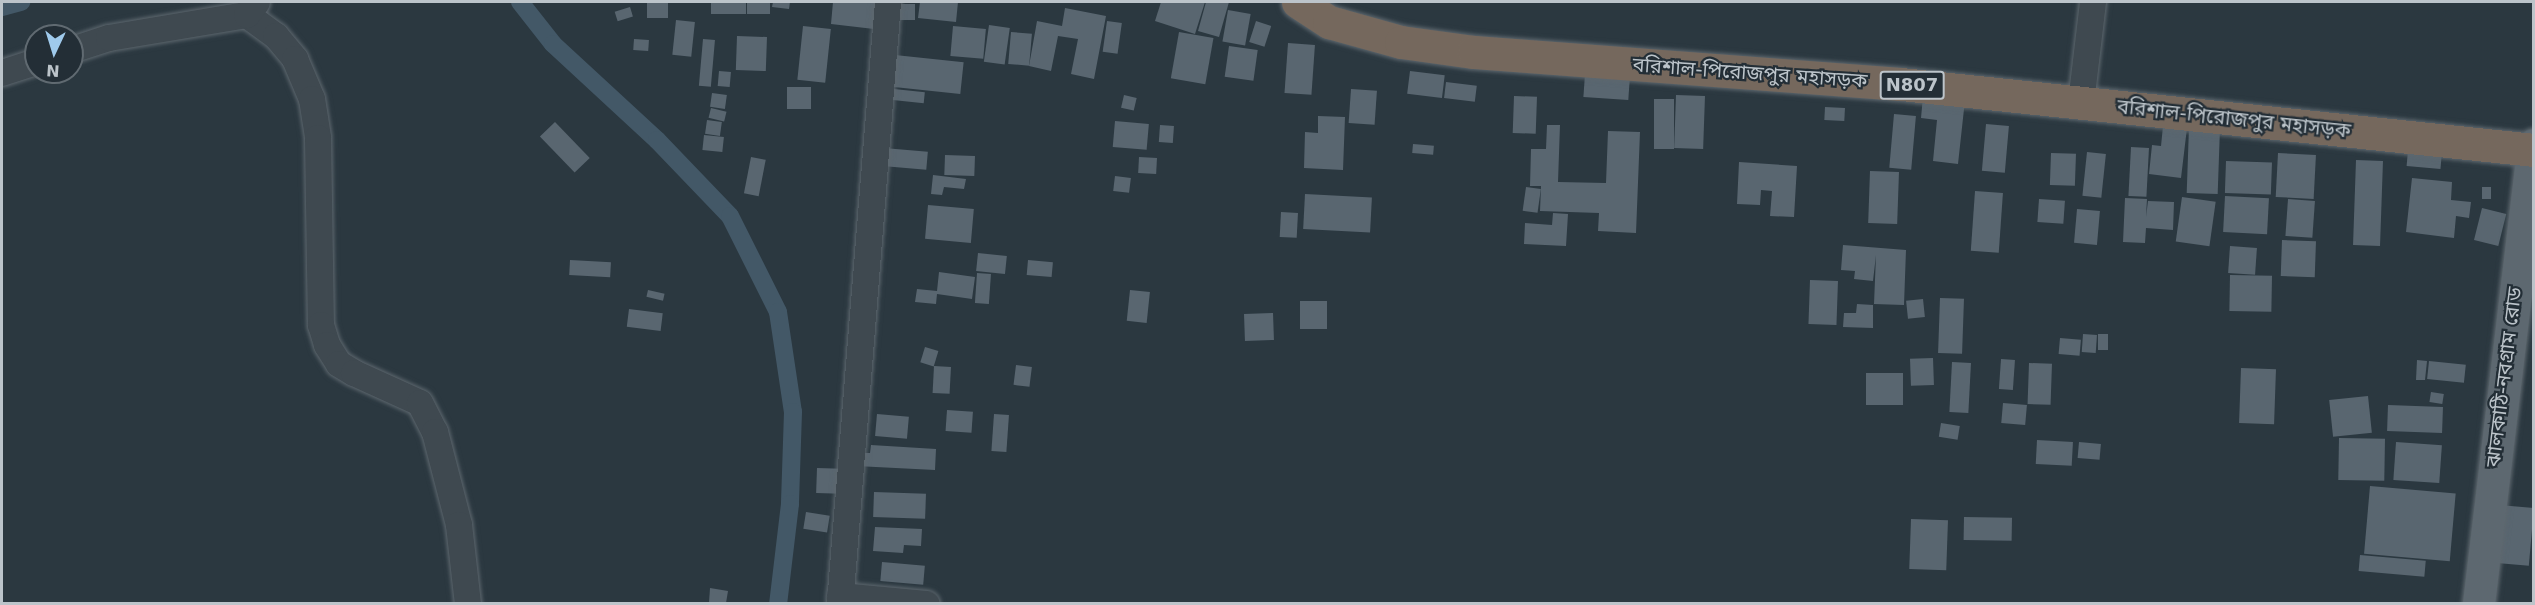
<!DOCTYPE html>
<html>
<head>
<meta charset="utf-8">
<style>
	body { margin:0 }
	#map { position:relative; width:2535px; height:605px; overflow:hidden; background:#2b3840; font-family:"DejaVu Sans","Noto Sans Bengali",sans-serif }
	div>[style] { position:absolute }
	.canal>* { height:18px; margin:-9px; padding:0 9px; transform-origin:9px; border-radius:9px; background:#435867 }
	.building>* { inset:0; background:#596670; transform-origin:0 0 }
	.roads { filter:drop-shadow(0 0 2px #5d676e) drop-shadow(0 0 2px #5d676e) }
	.minor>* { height:26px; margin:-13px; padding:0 13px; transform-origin:13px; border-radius:13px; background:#3f4950 }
	.major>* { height:32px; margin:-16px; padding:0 16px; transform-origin:16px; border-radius:16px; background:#5d6870 }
	.highway>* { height:33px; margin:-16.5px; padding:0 16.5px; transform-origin:16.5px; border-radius:16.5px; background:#75685d }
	span { translate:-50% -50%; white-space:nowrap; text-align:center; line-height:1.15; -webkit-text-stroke:4.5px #232e36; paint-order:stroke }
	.shield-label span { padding:2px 4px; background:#232e36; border:2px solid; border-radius:4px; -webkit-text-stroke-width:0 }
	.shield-label { font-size:18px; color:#bcc4ca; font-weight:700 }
	.street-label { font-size:20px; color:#bcc4ca }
	.frame { position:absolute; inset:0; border:3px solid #bcc4ca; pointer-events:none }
	.north { position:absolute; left:24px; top:24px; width:60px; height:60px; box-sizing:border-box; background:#232e36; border:2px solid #606a71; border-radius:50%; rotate:184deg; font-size:16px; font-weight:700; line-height:24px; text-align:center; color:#bcc4ca }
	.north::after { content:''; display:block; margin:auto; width:21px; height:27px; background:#9fcaec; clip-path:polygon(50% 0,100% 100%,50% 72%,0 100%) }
</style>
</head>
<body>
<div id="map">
	<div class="canal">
		<div style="left:520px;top:2px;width:53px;rotate:51.8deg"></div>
		<div style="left:553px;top:44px;width:142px;rotate:42.7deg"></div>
		<div style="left:657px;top:140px;width:105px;rotate:46.2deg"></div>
		<div style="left:730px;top:216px;width:107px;rotate:63.4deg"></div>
		<div style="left:778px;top:312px;width:101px;rotate:81.5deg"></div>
		<div style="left:793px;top:412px;width:92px;rotate:91.9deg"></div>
		<div style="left:790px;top:504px;width:101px;rotate:96.8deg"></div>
		<div style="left:2px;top:7px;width:20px;rotate:-15deg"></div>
	</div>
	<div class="building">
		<div style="left:647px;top:2px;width:21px;height:16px"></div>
		<div style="left:711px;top:2px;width:35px;height:12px"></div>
		<div style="left:747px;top:2px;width:23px;height:12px"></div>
		<div style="clip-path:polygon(773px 2px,790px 2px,789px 9px,772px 7px)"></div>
		<div style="clip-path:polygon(833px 2px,877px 2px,874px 29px,831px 24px)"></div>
		<div style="clip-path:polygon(920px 2px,958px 2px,956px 22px,918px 18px)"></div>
		<div style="clip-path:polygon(1161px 2px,1205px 2px,1195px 34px,1155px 21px)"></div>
		<div style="clip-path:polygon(1206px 2px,1229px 2px,1219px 37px,1198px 31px)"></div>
		<div style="left:898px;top:4px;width:17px;height:16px"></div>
		<div style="left:630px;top:7px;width:10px;height:16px;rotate:73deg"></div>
		<div style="clip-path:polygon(1065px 8px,1106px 16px,1094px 79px,1071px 74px,1078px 39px,1058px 36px,1051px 71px,1029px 66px,1037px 21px,1062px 26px)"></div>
		<div style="left:1228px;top:10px;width:23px;height:32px;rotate:10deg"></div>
		<div style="left:676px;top:20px;width:19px;height:35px;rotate:6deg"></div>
		<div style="left:1107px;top:21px;width:15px;height:31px;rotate:8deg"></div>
		<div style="left:1256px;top:21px;width:16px;height:22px;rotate:18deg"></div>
		<div style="left:989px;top:25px;width:21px;height:37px;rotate:8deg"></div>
		<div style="left:803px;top:26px;width:28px;height:54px;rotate:6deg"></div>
		<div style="left:953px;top:26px;width:33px;height:30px;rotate:5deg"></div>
		<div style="left:1011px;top:32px;width:21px;height:32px;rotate:5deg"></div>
		<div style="left:1179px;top:32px;width:35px;height:47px;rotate:10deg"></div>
		<div style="left:737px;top:36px;width:30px;height:34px;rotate:2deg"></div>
		<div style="left:634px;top:39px;width:15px;height:11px;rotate:4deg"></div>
		<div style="left:703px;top:39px;width:12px;height:47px;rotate:5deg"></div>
		<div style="left:1288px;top:43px;width:27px;height:50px;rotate:4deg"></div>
		<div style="left:1229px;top:46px;width:29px;height:31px;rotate:8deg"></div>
		<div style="left:895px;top:55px;width:69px;height:32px;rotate:6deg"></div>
		<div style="left:719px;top:71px;width:12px;height:15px;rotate:5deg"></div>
		<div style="left:1410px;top:71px;width:35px;height:23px;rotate:7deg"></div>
		<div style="left:1585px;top:74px;width:45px;height:23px;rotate:4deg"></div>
		<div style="left:1446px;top:82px;width:31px;height:16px;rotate:7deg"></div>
		<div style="left:787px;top:87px;width:24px;height:22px"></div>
		<div style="left:894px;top:89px;width:31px;height:11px;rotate:6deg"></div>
		<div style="left:1351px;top:89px;width:26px;height:34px;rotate:4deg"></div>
		<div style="left:712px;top:93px;width:15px;height:14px;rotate:8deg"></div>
		<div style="left:1124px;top:95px;width:13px;height:13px;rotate:13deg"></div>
		<div style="left:1676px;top:95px;width:29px;height:53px;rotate:2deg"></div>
		<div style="left:1514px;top:96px;width:23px;height:37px;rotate:2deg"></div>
		<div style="clip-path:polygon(1923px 96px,1965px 100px,1958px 164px,1933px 161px,1937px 120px,1921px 118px)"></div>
		<div style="left:1654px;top:99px;width:20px;height:50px"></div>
		<div style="left:1825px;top:107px;width:20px;height:13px;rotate:3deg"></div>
		<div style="left:711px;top:108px;width:16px;height:10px;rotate:14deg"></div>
		<div style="left:1894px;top:114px;width:22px;height:54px;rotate:5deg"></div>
		<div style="clip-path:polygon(1318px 116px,1345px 117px,1343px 170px,1304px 168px,1305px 132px,1318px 133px)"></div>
		<div style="left:707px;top:120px;width:15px;height:14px;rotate:8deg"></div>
		<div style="left:1115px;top:121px;width:34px;height:26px;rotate:5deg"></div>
		<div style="left:555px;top:122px;width:50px;height:21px;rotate:46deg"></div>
		<div style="left:1986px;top:124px;width:23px;height:47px;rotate:5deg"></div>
		<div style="left:1160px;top:125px;width:14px;height:17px;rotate:4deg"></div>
		<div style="clip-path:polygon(1547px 125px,1560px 125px,1558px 182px,1606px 183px,1608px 131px,1640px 132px,1636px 233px,1598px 231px,1599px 213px,1540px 211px,1541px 186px,1530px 186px,1531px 149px,1546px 149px)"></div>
		<div style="clip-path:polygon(2163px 126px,2187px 128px,2181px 178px,2149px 174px,2152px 145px,2161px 146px)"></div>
		<div style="left:2189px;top:127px;width:31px;height:66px;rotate:2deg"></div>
		<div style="left:704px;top:135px;width:20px;height:15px;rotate:6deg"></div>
		<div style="left:1413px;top:144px;width:21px;height:9px;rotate:5deg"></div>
		<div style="left:2131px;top:147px;width:18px;height:49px;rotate:3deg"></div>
		<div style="left:884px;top:148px;width:44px;height:18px;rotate:5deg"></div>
		<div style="left:2408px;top:150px;width:34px;height:16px;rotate:5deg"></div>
		<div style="left:2087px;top:152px;width:19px;height:44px;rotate:6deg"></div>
		<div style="left:2051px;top:153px;width:25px;height:32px;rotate:2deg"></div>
		<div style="left:2278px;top:153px;width:38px;height:44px;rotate:3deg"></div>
		<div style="left:945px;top:155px;width:30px;height:20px;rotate:2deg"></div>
		<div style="left:751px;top:157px;width:15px;height:37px;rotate:11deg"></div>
		<div style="left:1139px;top:157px;width:18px;height:16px;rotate:3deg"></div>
		<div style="left:2356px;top:160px;width:27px;height:85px;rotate:2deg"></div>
		<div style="left:2226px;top:161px;width:46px;height:32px;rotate:2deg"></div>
		<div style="clip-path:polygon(1739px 162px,1797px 166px,1794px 217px,1770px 216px,1772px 191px,1761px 190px,1760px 205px,1737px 204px)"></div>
		<div style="left:1870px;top:171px;width:29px;height:52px;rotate:2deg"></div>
		<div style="clip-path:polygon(933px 175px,966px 179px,964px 189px,944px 187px,942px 195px,931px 194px)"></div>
		<div style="left:1115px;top:176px;width:16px;height:15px;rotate:7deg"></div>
		<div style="clip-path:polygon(2412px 178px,2452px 182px,2451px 200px,2471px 202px,2469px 218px,2456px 216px,2454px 238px,2406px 232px)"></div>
		<div style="left:1526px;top:187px;width:15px;height:24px;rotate:8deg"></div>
		<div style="left:2482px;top:187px;width:9px;height:12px"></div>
		<div style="left:1975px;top:191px;width:28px;height:60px;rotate:4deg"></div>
		<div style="left:1305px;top:194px;width:67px;height:35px;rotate:3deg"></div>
		<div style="left:2225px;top:196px;width:44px;height:36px;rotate:3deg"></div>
		<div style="left:2182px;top:197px;width:34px;height:45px;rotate:8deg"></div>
		<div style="clip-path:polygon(2125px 198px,2147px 199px,2146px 217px,2148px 201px,2174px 202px,2173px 230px,2146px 228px,2145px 243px,2123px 242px)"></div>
		<div style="left:2039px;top:199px;width:26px;height:23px;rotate:4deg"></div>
		<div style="left:2288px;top:199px;width:27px;height:37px;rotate:4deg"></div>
		<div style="left:928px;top:205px;width:46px;height:34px;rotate:5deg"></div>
		<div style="left:2482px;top:208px;width:25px;height:33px;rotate:14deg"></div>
		<div style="left:2077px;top:209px;width:23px;height:34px;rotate:5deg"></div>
		<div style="left:1281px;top:212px;width:17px;height:25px;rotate:3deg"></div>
		<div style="clip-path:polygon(1553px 213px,1568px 214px,1566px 246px,1524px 244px,1525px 223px,1552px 225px)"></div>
		<div style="left:2282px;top:240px;width:34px;height:36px;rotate:2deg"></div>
		<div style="clip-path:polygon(1843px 245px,1906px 250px,1904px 305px,1874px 304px,1876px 255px,1873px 281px,1854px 279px,1855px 271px,1841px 270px)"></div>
		<div style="left:2230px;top:246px;width:27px;height:27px;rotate:4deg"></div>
		<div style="left:978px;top:253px;width:29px;height:18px;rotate:6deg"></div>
		<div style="left:570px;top:260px;width:41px;height:15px;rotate:3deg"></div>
		<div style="left:1028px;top:260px;width:25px;height:15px;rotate:5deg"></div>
		<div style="clip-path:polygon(939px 272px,975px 277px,972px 299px,937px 294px,936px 304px,915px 302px,917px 289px,937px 291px)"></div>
		<div style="left:977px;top:273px;width:14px;height:30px;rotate:4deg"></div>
		<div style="left:2230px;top:275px;width:42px;height:36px;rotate:1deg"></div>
		<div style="left:1810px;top:280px;width:28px;height:44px;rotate:2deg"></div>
		<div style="left:648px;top:290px;width:17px;height:7px;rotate:13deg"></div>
		<div style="left:1130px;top:290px;width:20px;height:31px;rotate:6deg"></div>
		<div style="left:1940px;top:298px;width:24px;height:55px;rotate:2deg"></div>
		<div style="left:1923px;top:299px;width:18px;height:17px;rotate:84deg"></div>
		<div style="left:1300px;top:301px;width:27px;height:28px"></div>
		<div style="clip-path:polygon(1857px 304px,1873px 305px,1873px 328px,1843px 327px,1844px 313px,1856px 313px)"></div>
		<div style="left:629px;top:309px;width:34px;height:18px;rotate:7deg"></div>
		<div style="left:1273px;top:313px;width:27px;height:29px;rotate:88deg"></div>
		<div style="left:2083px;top:334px;width:14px;height:18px;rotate:4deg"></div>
		<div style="left:2098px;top:334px;width:10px;height:16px"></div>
		<div style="left:2060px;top:338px;width:21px;height:16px;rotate:5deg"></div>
		<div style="left:925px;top:347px;width:14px;height:16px;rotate:17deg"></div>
		<div style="left:1933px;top:358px;width:27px;height:23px;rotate:88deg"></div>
		<div style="left:2001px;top:359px;width:14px;height:30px;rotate:4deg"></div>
		<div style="clip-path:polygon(2417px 360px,2427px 361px,2425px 380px,2416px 380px)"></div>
		<div style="left:2429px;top:361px;width:37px;height:18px;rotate:6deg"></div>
		<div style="left:1952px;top:362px;width:19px;height:50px;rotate:3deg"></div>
		<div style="left:2029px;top:363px;width:23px;height:41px;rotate:2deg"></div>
		<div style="left:1016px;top:365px;width:16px;height:20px;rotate:7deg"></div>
		<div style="left:934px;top:366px;width:17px;height:27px;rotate:3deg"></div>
		<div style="left:2241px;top:368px;width:35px;height:55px;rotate:2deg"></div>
		<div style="left:1866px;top:373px;width:37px;height:32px"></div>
		<div style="left:2431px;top:392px;width:13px;height:10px;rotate:9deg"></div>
		<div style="left:2368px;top:396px;width:37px;height:39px;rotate:84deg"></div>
		<div style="left:2003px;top:403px;width:24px;height:20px;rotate:5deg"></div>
		<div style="left:2388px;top:405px;width:55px;height:26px;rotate:2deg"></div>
		<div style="left:947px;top:410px;width:26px;height:21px;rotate:4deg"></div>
		<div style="left:877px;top:414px;width:32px;height:22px;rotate:5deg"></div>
		<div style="left:994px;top:414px;width:15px;height:37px;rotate:4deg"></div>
		<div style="left:1941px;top:423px;width:19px;height:14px;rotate:9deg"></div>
		<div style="left:2339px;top:438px;width:46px;height:42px;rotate:1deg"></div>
		<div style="left:2037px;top:440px;width:36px;height:24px;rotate:3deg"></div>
		<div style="left:2079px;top:442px;width:22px;height:16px;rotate:5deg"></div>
		<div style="left:2396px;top:442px;width:46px;height:38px;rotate:4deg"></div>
		<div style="clip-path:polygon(871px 445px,936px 449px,935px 470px,856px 466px,857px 453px,870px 453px)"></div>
		<div style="left:817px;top:468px;width:25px;height:25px;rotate:2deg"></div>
		<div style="left:2370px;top:486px;width:86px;height:68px;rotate:5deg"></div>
		<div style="left:874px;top:492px;width:52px;height:25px;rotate:2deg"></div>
		<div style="left:2499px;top:505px;width:35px;height:58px;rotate:5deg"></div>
		<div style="left:806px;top:512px;width:24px;height:17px;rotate:9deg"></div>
		<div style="left:1964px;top:517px;width:48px;height:23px;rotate:1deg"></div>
		<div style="left:1911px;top:519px;width:37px;height:50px;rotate:2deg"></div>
		<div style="clip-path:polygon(875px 527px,922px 529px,921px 546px,904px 545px,903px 553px,873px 551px)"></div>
		<div style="left:2360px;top:555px;width:66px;height:16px;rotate:5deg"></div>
		<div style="left:882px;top:562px;width:43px;height:19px;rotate:5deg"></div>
		<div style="clip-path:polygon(710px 588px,728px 591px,726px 603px,709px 603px)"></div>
	</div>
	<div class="roads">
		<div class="minor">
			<div style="left:247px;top:15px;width:36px;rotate:36deg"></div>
			<div style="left:276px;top:36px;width:30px;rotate:50deg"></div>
			<div style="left:295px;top:59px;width:43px;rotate:67deg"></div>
			<div style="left:312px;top:99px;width:39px;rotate:81deg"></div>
			<div style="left:318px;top:138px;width:187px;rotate:89.1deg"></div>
			<div style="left:321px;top:325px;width:21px;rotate:73deg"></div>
			<div style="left:327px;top:345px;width:22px;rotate:58deg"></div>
			<div style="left:339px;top:364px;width:17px;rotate:31deg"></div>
			<div style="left:354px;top:373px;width:72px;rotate:24.4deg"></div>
			<div style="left:420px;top:403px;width:33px;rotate:63deg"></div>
			<div style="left:435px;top:432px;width:96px;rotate:75.5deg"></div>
			<div style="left:459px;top:525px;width:80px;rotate:83.5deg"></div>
			<div style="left:72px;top:50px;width:39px;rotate:-18deg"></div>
			<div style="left:109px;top:38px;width:140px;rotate:-9.5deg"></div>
			<div style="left:247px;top:15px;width:16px;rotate:-52deg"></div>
			<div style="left:2px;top:73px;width:36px;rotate:-18deg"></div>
			<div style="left:2081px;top:103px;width:102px;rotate:-83.2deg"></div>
			<div style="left:840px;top:596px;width:87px;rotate:5.3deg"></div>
			<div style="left:840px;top:604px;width:604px;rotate:-85.44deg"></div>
		</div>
		<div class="major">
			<div style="left:2479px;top:604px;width:462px;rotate:-83.2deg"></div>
		</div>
		<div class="highway">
			<div style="left:1298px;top:2px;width:37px;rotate:33deg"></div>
			<div style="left:1329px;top:22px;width:75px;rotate:15.5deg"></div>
			<div style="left:1401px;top:42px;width:74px;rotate:7.8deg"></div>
			<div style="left:1474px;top:52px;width:428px;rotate:4.3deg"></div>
			<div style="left:1901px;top:84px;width:636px;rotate:5.95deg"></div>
		</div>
	</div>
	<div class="shield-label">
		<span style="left:1912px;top:85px">N807</span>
	</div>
	<div class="street-label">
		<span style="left:1750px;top:73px;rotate:4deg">বরিশাল-পিরোজপুর মহাসড়ক</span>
		<span style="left:2234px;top:119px;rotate:6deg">বরিশাল-পিরোজপুর মহাসড়ক</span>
		<span style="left:2504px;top:377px;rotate:-83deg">ঝালকাঠি-নবগ্রাম রোড</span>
	</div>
	<div class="frame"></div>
	<div class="north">N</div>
</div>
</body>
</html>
